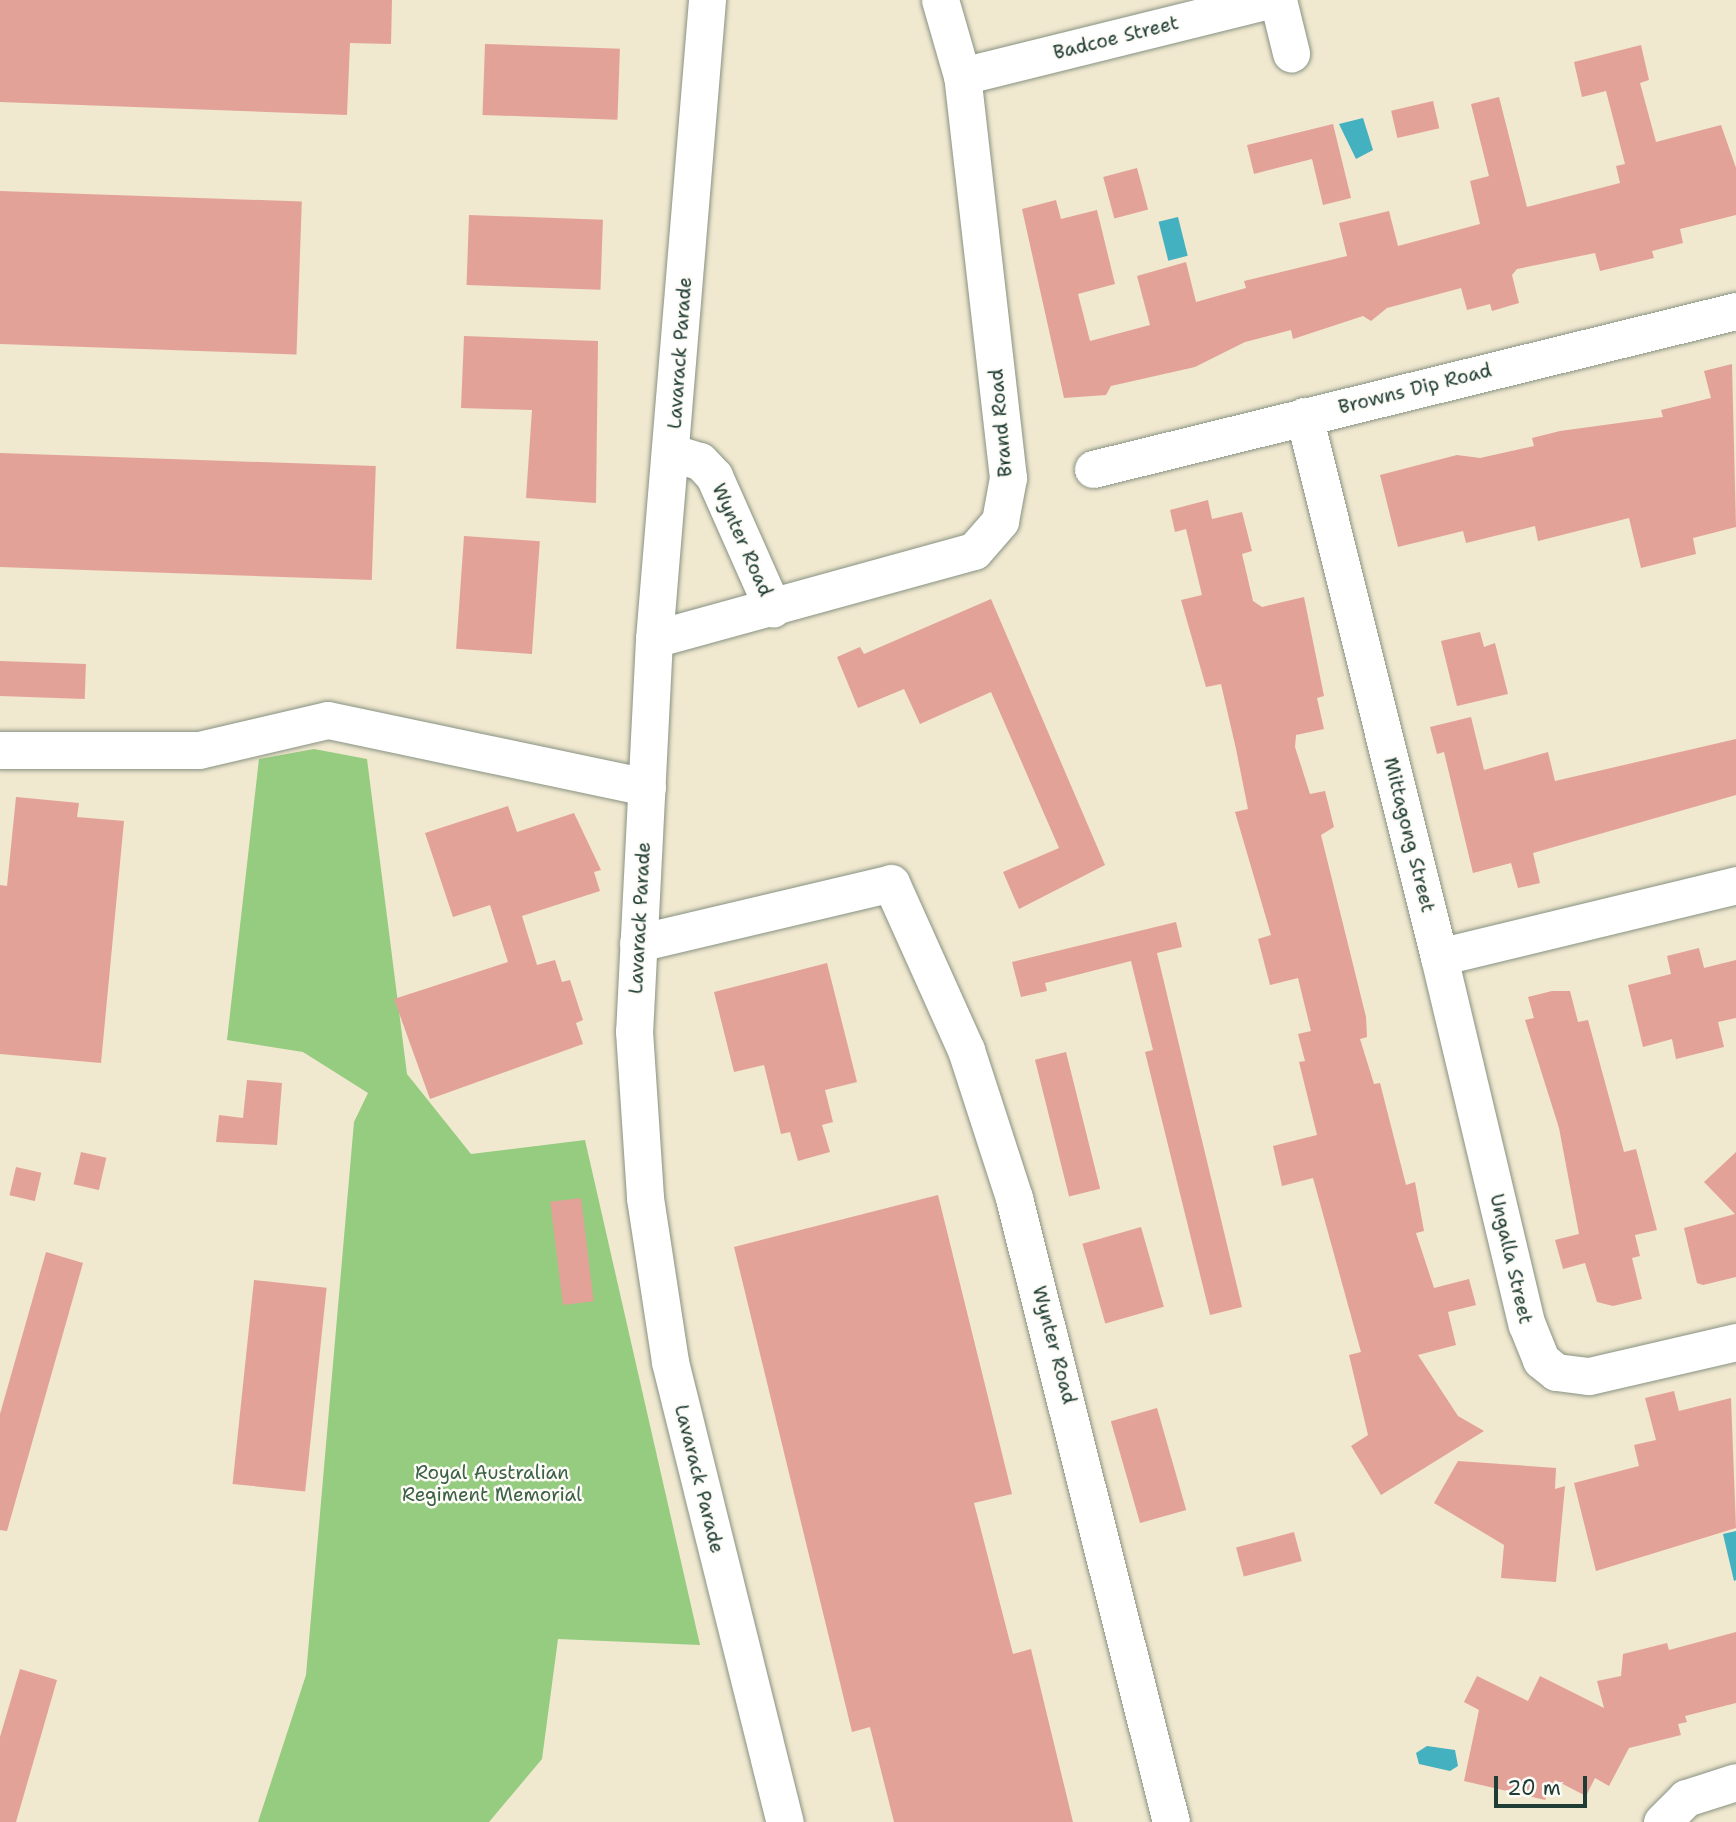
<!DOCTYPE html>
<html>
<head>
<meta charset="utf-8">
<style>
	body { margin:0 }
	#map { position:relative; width:1736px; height:1822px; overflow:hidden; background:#f0e8cf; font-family:"Shantell Sans",sans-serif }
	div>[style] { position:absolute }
	.green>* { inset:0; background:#95cc7f }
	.water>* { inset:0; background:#43b1bf; transform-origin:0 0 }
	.building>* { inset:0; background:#e3a298; transform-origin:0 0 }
	.roads { filter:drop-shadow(0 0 2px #889282) drop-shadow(0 0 2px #889282) }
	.minor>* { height:37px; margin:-18.5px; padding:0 18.5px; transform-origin:18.5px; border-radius:18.5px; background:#fff }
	span { translate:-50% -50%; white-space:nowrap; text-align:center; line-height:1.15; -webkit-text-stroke:5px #fdfcf7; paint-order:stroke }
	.street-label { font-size:19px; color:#1f3d34 }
	.park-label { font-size:19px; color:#3c6147 }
	.scale { position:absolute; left:1494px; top:1776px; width:93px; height:32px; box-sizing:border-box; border:4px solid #1f3d34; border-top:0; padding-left:9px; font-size:21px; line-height:24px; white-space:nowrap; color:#1f3d34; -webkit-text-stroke:5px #fdfcf7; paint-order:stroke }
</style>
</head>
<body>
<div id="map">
	<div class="green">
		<div style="clip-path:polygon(314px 749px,367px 759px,407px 1074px,471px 1154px,585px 1140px,700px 1645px,558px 1639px,542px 1759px,489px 1822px,258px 1822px,306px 1675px,354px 1122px,368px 1093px,303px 1052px,227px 1040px,259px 759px)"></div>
	</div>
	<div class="water">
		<div style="clip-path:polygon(1363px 118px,1373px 150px,1356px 159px,1339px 124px)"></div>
		<div style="left:1178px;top:217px;width:40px;height:20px;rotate:76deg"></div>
		<div style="clip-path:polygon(1736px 1531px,1736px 1580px,1734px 1581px,1723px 1534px)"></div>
		<div style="clip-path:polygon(1427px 1746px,1455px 1750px,1458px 1766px,1450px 1771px,1419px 1764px,1416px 1753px)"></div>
	</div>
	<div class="building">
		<div style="clip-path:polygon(0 0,392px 0,391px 44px,350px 43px,347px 115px,0 102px)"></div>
		<div style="left:485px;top:44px;width:135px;height:71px;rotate:2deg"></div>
		<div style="clip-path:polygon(1641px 45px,1649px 80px,1640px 83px,1656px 142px,1721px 125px,1736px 168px,1736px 215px,1680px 229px,1683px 243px,1652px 251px,1654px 258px,1600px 271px,1595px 253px,1517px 269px,1512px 275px,1519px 303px,1492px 311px,1490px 304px,1467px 310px,1461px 288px,1387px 308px,1371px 321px,1363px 316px,1293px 339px,1291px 330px,1245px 342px,1195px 367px,1111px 386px,1106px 395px,1064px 398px,1022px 209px,1056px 200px,1061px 219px,1097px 210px,1115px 284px,1078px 294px,1090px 341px,1150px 325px,1137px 276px,1186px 262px,1196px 302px,1246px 288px,1244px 281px,1347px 256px,1339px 223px,1389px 211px,1398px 246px,1480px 224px,1470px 181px,1489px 176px,1471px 104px,1499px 97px,1527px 207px,1620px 183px,1616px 166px,1625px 164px,1606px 91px,1582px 97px,1574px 62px)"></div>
		<div style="left:1433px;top:101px;width:28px;height:43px;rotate:77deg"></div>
		<div style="clip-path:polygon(1333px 124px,1351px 198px,1323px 205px,1312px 159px,1254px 174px,1247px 145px)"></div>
		<div style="left:1137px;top:168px;width:43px;height:35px;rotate:75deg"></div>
		<div style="left:0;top:191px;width:302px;height:153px;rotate:2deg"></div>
		<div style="left:469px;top:215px;width:134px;height:70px;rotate:2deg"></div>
		<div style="clip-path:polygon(464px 336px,598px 341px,596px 503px,526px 498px,532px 410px,461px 408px)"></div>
		<div style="clip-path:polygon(1732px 364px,1736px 527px,1693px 538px,1696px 554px,1641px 568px,1629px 518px,1538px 541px,1535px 526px,1466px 543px,1463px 531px,1398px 547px,1380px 475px,1457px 455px,1480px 458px,1534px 446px,1532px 438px,1560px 431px,1663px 417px,1661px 410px,1711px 398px,1704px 371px)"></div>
		<div style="left:0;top:453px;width:376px;height:114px;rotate:2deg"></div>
		<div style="clip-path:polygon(1208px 500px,1212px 519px,1242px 512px,1252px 551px,1242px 554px,1253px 601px,1262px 607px,1304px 597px,1324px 696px,1317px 698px,1324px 729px,1296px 735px,1295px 747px,1310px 794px,1325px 791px,1334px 827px,1321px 835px,1366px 1017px,1367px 1037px,1360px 1039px,1374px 1084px,1380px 1083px,1406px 1185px,1415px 1182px,1424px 1231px,1416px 1233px,1434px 1288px,1469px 1279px,1476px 1305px,1448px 1312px,1456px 1345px,1418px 1355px,1458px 1416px,1484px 1431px,1381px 1495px,1351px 1446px,1368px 1435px,1349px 1355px,1361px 1352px,1313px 1178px,1282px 1186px,1273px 1146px,1317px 1135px,1299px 1062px,1305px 1061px,1298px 1034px,1311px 1031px,1298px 978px,1270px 985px,1258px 939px,1271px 935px,1235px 812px,1248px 809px,1236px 749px,1221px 684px,1206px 687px,1181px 600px,1202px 595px,1186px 529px,1175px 532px,1170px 510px)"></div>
		<div style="left:464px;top:536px;width:76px;height:113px;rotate:4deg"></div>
		<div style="clip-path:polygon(991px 599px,1105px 865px,1019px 909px,1003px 872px,1059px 848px,991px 692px,920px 724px,904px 689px,858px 708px,837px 657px,860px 647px,864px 654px)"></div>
		<div style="clip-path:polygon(1480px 632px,1484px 647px,1495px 643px,1508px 694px,1457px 706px,1441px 641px)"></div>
		<div style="left:0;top:661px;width:86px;height:35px;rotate:2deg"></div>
		<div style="clip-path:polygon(1471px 717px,1484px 770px,1548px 752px,1555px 781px,1736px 739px,1736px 795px,1533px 853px,1540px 883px,1518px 888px,1511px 863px,1473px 873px,1444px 752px,1437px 754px,1430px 727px)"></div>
		<div style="clip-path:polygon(16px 797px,79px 803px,77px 817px,124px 821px,101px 1063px,0 1054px,0 885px,7px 886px)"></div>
		<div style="clip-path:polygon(508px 806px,517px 832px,574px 813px,601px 870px,594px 872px,600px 891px,522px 916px,537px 965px,555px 960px,562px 982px,570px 980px,583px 1020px,576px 1023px,583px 1044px,430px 1099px,394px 999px,508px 962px,490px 905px,453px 917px,425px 833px)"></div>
		<div style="clip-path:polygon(1176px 922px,1182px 947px,1157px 953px,1242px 1307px,1210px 1315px,1145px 1052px,1153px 1050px,1131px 961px,1045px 983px,1047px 991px,1021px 997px,1012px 962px)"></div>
		<div style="clip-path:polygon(1699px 948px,1704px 968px,1736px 960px,1736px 1018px,1718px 1022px,1724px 1047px,1676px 1059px,1672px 1039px,1643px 1047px,1628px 985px,1671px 974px,1667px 956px)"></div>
		<div style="clip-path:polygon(827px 963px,857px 1082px,825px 1090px,833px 1122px,822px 1125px,830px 1152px,798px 1161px,790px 1132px,781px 1134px,764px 1065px,734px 1072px,714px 992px)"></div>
		<div style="clip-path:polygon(1552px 991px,1570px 991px,1578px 1022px,1588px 1020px,1624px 1152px,1636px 1149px,1657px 1230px,1635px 1235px,1640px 1256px,1632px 1258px,1642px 1299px,1613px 1306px,1597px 1302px,1585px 1263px,1563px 1269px,1555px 1240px,1579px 1234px,1559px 1128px,1525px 1020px,1534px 1018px,1528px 997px)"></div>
		<div style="left:1066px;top:1052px;width:141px;height:32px;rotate:76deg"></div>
		<div style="clip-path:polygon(247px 1080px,282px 1083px,277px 1145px,216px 1142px,219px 1115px,243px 1118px)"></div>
		<div style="left:81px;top:1152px;width:26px;height:33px;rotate:13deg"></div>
		<div style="clip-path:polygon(1736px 1152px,1736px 1277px,1703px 1285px,1697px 1283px,1684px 1228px,1735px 1214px,1704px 1182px)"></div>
		<div style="left:16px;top:1167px;width:26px;height:29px;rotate:13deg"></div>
		<div style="clip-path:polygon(938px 1195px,1012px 1494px,974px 1503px,1013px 1654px,1031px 1649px,1073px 1822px,894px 1822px,870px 1727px,852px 1732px,734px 1247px)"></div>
		<div style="left:581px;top:1198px;width:104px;height:31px;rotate:83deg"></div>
		<div style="left:1141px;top:1227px;width:83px;height:61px;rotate:74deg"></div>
		<div style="clip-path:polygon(46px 1252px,83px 1263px,7px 1531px,0 1530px,0 1414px)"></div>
		<div style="left:254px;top:1280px;width:73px;height:205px;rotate:6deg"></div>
		<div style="clip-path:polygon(1674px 1391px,1679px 1411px,1731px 1398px,1736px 1528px,1596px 1571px,1574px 1483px,1639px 1466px,1634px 1445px,1656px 1440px,1645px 1398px)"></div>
		<div style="left:1157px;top:1408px;width:106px;height:48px;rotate:74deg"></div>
		<div style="clip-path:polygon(1458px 1461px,1556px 1468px,1555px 1489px,1565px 1486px,1556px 1582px,1501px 1578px,1504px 1545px,1434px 1503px)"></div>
		<div style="left:1294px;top:1532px;width:30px;height:60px;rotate:75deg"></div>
		<div style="clip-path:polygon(1736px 1632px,1736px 1703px,1685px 1716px,1687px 1722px,1678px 1724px,1681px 1735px,1629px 1748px,1609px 1786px,1595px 1778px,1586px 1796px,1555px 1780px,1545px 1800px,1464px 1781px,1479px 1710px,1464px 1702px,1477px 1676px,1528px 1701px,1540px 1676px,1604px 1708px,1597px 1681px,1621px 1676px,1623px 1654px,1667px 1643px,1669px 1650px)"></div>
		<div style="clip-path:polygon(20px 1669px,57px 1680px,16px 1822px,0 1822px,0 1737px)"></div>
	</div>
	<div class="roads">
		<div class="minor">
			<div style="left:707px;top:0;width:641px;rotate:94.74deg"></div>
			<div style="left:654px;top:639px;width:393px;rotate:92.9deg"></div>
			<div style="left:634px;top:1031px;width:167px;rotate:86.2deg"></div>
			<div style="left:645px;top:1198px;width:166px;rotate:81.3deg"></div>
			<div style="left:670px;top:1362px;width:474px;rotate:76deg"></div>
			<div style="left:1278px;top:0;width:55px;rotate:76.2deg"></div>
			<div style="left:962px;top:76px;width:317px;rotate:-13.9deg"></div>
			<div style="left:1304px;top:416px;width:558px;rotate:75.99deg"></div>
			<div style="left:1439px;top:957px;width:306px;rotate:-13.6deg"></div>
			<div style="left:673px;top:453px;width:28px;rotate:17deg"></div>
			<div style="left:700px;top:461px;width:21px;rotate:47deg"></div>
			<div style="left:714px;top:476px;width:145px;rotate:66.1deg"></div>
			<div style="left:1093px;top:469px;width:662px;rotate:-13.81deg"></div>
			<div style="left:654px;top:639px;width:332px;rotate:-15.4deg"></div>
			<div style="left:974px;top:551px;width:40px;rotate:-49deg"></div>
			<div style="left:1000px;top:521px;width:44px;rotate:-79.5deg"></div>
			<div style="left:1008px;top:478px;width:405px;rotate:-96.5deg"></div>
			<div style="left:962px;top:76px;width:79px;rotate:-106.1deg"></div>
			<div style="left:0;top:750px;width:199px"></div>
			<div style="left:199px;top:750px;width:132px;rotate:-13.1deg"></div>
			<div style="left:328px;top:720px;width:326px;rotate:11.9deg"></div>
			<div style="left:638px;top:943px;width:260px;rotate:-13.3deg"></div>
			<div style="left:891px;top:883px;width:183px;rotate:65.8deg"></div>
			<div style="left:966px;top:1050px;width:156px;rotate:72deg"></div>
			<div style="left:1014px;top:1198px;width:643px;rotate:75.88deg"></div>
			<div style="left:1439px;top:957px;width:378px;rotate:76.6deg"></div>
			<div style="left:1527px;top:1325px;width:38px;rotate:68deg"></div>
			<div style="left:1541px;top:1360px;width:19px;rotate:39deg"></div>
			<div style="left:1556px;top:1372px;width:33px;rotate:7deg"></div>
			<div style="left:1589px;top:1376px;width:151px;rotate:-13deg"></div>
			<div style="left:1662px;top:1822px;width:34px;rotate:-45deg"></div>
			<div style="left:1686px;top:1798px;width:52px;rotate:-17.7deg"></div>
		</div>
	</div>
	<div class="street-label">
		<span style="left:1116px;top:38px;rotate:-14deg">Badcoe Street</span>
		<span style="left:680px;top:353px;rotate:-86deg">Lavarack Parade</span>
		<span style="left:1415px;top:389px;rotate:-14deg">Browns Dip Road</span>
		<span style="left:1001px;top:423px;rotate:-95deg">Brand Road</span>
		<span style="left:742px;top:540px;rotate:66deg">Wynter Road</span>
		<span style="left:1409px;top:835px;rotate:76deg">Mittagong Street</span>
		<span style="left:640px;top:918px;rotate:-87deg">Lavarack Parade</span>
		<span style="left:1511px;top:1259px;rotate:77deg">Ungalla Street</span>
		<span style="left:1054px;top:1345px;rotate:75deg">Wynter Road</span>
		<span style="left:699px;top:1479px;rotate:76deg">Lavarack Parade</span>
	</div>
	<div class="park-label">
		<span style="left:492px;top:1484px">Royal Australian<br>Regiment Memorial</span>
	</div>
	<div class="scale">20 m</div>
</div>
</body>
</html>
